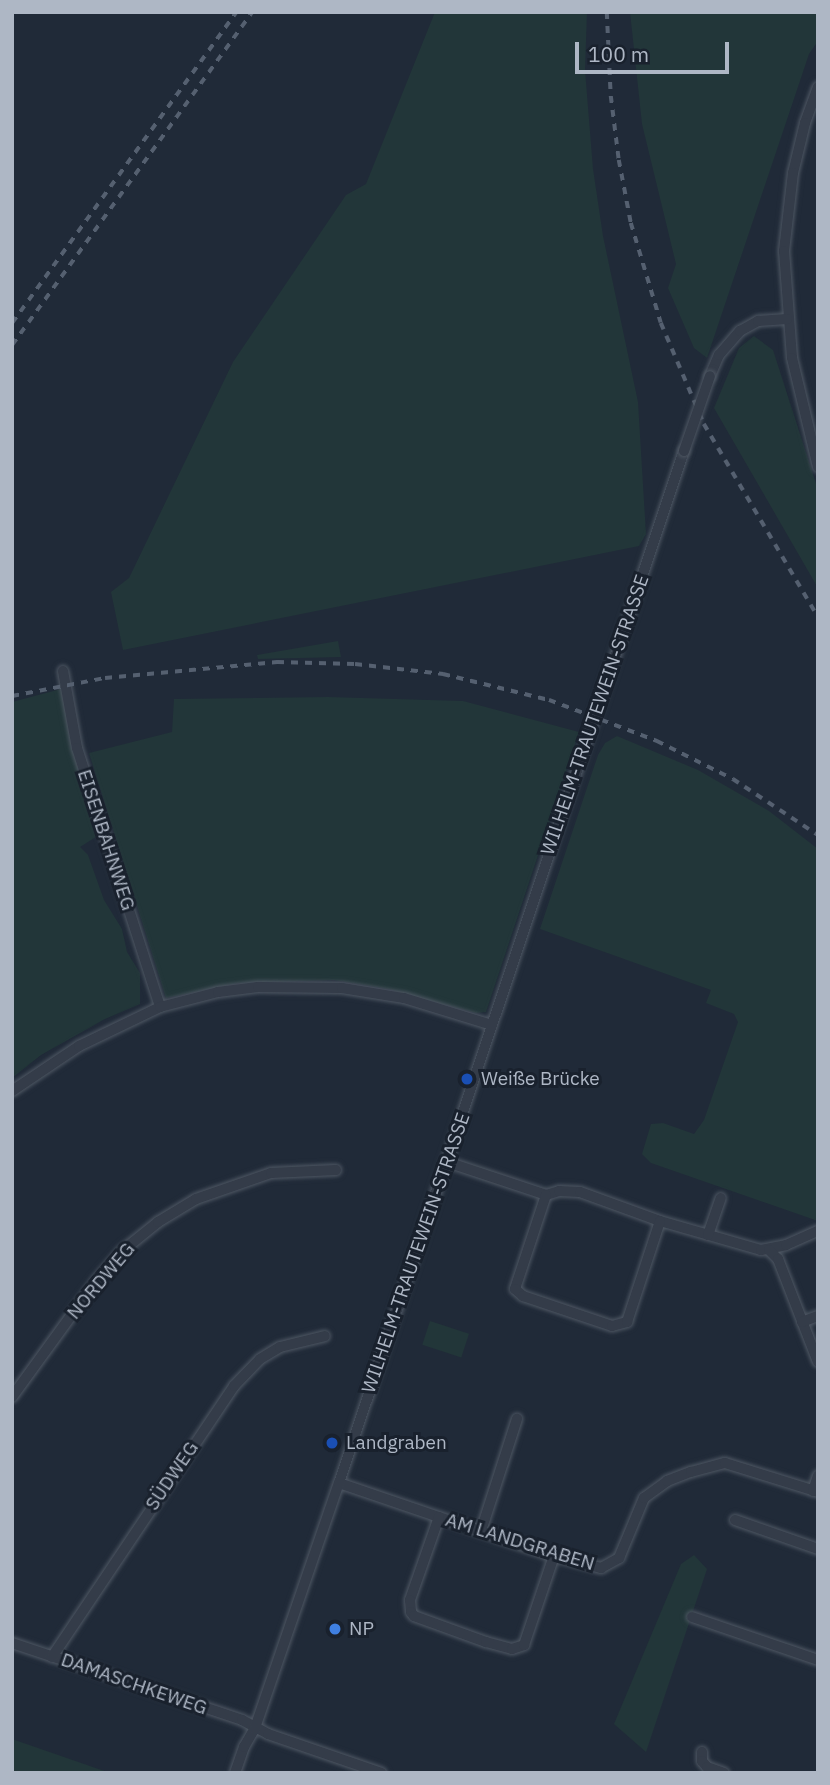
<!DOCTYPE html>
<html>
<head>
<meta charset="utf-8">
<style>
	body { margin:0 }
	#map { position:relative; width:830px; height:1785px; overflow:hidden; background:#202a38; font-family:"IBM Plex Sans",sans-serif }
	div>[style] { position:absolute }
	.green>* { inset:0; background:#223639; transform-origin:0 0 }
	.roads { filter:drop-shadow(0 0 2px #4e5763) drop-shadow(0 0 2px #4e5763) }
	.minor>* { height:10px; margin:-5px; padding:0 5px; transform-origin:5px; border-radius:5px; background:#343c49 }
	.rail>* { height:3.5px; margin-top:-1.75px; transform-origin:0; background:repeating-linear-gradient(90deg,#556070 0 7px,transparent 0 14px) }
	.bridges { filter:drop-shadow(0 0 2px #4e5763) drop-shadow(0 0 2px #4e5763) }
	.minor-bridge>* { height:10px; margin:-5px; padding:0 5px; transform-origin:5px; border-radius:5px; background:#343c49 }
	.dots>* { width:19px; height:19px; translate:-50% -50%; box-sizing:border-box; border:4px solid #19212d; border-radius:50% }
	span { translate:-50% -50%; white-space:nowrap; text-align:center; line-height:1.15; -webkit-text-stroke:6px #19212d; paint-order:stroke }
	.street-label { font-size:19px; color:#aeb7c5 }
	.poi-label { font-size:19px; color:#aeb7c5 }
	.left { translate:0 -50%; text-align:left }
	.frame { position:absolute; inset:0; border:14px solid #aeb7c5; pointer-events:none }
	.scale { position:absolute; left:575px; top:42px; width:154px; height:32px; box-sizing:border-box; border:4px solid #aeb7c5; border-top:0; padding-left:9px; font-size:21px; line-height:24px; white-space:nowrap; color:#aeb7c5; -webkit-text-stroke:5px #19212d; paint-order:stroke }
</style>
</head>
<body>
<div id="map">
	<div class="green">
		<div style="clip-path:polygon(435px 12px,587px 12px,585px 70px,593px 169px,603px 236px,638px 402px,646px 534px,639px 546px,123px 650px,111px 592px,129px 578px,233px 362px,346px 195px,366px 184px)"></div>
		<div style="clip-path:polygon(630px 12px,818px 12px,818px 41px,809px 54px,707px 358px,694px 348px,668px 288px,676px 264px,642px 124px)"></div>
		<div style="clip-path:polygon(754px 336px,773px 350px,818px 490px,818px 588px,714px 408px,739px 348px)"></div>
		<div style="clip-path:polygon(338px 641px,341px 657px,258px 659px,257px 655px)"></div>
		<div style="clip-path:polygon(61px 689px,72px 749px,99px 835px,80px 847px,88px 855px,104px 900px,122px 929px,127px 952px,140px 973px,140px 1004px,105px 1019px,41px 1055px,12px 1078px,12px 702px)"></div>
		<div style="clip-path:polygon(328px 697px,463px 701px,579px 732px,486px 1012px,476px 1013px,388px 989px,334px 980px,238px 983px,166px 998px,89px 753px,172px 732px,174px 699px)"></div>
		<div style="clip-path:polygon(617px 736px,698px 770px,769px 811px,818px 849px,818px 1221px,651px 1163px,642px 1154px,651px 1124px,663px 1123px,694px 1134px,704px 1120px,738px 1022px,734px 1014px,706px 1003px,711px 990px,540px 929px,598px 755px,605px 743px)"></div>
		<div style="left:430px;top:1321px;width:41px;height:25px;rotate:18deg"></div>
		<div style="clip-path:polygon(694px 1555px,707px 1569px,646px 1752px,614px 1724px,681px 1564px)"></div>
		<div style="clip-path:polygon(12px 1739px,110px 1773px,12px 1773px)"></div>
	</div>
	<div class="roads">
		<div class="minor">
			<div style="left:818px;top:87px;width:38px;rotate:110deg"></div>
			<div style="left:805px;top:123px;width:51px;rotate:103.5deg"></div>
			<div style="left:793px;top:173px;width:79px;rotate:96.6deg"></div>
			<div style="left:784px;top:251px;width:107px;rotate:85.7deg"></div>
			<div style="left:792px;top:358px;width:112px;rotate:76.6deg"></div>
			<div style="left:710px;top:376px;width:23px;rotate:-67deg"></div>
			<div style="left:719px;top:355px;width:32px;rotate:-49deg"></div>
			<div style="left:740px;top:331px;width:21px;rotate:-29deg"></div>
			<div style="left:758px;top:321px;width:29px;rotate:-4deg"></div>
			<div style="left:63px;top:671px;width:78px;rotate:79.7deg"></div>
			<div style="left:77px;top:748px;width:272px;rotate:72.2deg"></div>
			<div style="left:12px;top:1091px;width:81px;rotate:-33.9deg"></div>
			<div style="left:79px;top:1046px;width:90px;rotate:-25.7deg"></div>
			<div style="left:160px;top:1007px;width:60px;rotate:-14.5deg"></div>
			<div style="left:218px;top:992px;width:40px;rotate:-7.1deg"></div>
			<div style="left:258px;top:987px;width:84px;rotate:0.7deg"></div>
			<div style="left:342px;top:988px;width:63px;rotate:9.2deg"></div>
			<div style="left:404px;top:998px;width:92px;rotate:17.1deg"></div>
			<div style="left:447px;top:1162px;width:104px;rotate:18.4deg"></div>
			<div style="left:546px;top:1195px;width:14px;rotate:-17deg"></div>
			<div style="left:559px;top:1191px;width:21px;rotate:3deg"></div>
			<div style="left:580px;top:1192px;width:85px;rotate:19.9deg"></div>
			<div style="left:660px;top:1221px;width:105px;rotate:16deg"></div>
			<div style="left:761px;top:1250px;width:25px;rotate:-11deg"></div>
			<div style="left:786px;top:1245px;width:35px;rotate:-24deg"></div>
			<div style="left:546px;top:1195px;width:99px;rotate:108.3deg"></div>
			<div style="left:515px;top:1289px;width:11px;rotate:41deg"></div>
			<div style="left:523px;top:1296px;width:94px;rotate:18.6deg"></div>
			<div style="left:612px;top:1326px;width:16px;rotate:-15deg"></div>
			<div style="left:627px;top:1322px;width:106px;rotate:-71.9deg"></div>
			<div style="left:708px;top:1235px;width:39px;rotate:-71deg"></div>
			<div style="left:769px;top:1250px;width:13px;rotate:45deg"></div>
			<div style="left:778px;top:1259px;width:110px;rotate:68.8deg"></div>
			<div style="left:802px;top:1322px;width:17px;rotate:-21deg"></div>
			<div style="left:12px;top:1397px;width:145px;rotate:-54deg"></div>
			<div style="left:97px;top:1280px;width:37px;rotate:-49deg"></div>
			<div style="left:121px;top:1252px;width:48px;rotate:-39deg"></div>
			<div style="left:158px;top:1222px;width:44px;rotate:-31.2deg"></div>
			<div style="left:196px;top:1199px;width:79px;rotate:-19.1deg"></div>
			<div style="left:271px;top:1173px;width:65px;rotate:-2.6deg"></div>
			<div style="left:339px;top:1483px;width:227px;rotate:18.8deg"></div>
			<div style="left:554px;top:1556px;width:49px;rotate:14.3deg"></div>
			<div style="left:601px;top:1568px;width:21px;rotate:-29deg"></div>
			<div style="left:619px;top:1558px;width:65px;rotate:-67.4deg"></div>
			<div style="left:644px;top:1498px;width:29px;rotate:-36deg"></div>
			<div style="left:667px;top:1481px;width:26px;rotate:-21deg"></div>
			<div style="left:691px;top:1472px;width:35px;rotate:-15deg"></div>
			<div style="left:725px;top:1463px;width:97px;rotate:17.3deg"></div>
			<div style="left:813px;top:1491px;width:16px;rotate:-72deg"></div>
			<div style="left:439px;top:1517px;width:88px;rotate:109.3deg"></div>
			<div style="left:410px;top:1600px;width:12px;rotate:85deg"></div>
			<div style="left:411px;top:1612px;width:5px;rotate:53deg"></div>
			<div style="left:414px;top:1616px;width:77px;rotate:19.9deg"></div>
			<div style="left:486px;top:1642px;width:27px;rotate:15deg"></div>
			<div style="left:512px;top:1649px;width:13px;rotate:-18deg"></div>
			<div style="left:524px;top:1645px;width:94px;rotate:-71.4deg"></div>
			<div style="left:735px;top:1520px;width:88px;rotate:19.3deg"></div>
			<div style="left:481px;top:1531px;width:118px;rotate:-72.2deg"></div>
			<div style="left:692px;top:1617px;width:133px;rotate:18.8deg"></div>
			<div style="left:12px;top:1643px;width:243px;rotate:18.5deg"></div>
			<div style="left:242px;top:1720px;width:30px;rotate:28deg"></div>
			<div style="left:268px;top:1734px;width:120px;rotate:19deg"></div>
			<div style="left:52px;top:1657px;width:326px;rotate:-56.1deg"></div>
			<div style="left:234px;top:1386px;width:37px;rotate:-46deg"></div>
			<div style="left:260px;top:1359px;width:23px;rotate:-31deg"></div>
			<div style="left:280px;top:1347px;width:46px;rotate:-13.7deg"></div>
			<div style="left:702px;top:1752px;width:9px;rotate:90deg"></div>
			<div style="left:702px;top:1761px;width:8px;rotate:50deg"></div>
			<div style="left:707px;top:1767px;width:18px;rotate:19deg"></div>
			<div style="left:235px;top:1773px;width:28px;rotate:-71deg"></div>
			<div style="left:244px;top:1747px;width:22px;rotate:-60deg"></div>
			<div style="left:255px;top:1728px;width:259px;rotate:-71.1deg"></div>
			<div style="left:339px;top:1483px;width:1088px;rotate:-71.52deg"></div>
		</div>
	</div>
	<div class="rail">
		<div style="left:607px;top:12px;width:84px;rotate:87.3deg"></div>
		<div style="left:611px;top:96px;width:64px;rotate:82.9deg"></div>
		<div style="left:619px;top:160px;width:64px;rotate:79.2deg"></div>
		<div style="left:631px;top:223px;width:104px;rotate:73.3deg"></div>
		<div style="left:661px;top:323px;width:110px;rotate:66.9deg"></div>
		<div style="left:704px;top:424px;width:224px;rotate:59.4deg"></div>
		<div style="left:12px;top:323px;width:383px;rotate:-54.2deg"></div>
		<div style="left:12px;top:345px;width:410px;rotate:-54.2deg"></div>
		<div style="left:12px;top:696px;width:95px;rotate:-11deg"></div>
		<div style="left:105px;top:678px;width:173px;rotate:-5.3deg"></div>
		<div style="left:277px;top:662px;width:78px;rotate:1.5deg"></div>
		<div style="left:355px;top:664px;width:89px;rotate:6.5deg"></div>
		<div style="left:443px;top:674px;width:109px;rotate:13.8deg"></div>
		<div style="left:549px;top:700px;width:116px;rotate:20.8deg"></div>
		<div style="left:657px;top:741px;width:85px;rotate:26.6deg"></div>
		<div style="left:733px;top:779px;width:102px;rotate:33.4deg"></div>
	</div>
	<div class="bridges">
		<div class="minor-bridge">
			<div style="left:684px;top:451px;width:79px;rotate:-70.9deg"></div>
		</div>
	</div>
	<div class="dots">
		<div style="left:467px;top:1079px;background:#1a4fb4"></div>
		<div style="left:332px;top:1443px;background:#1a4fb4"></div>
		<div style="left:335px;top:1629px;background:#3f7fe0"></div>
	</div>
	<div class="street-label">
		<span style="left:595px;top:715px;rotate:-71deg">WILHELM-TRAUTEWEIN-STRASSE</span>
		<span style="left:106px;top:840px;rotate:72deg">EISENBAHNWEG</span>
		<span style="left:416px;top:1253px;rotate:-71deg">WILHELM-TRAUTEWEIN-STRASSE</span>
		<span style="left:101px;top:1281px;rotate:-50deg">NORDWEG</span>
		<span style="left:172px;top:1476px;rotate:-56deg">SÜDWEG</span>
		<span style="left:520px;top:1542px;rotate:17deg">AM LANDGRABEN</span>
		<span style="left:134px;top:1684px;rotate:19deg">DAMASCHKEWEG</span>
	</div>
	<div class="poi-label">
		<span class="left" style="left:481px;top:1079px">Weiße Brücke</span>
		<span class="left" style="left:346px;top:1443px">Landgraben</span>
		<span class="left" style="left:349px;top:1629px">NP</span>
	</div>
	<div class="frame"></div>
	<div class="scale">100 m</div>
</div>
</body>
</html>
